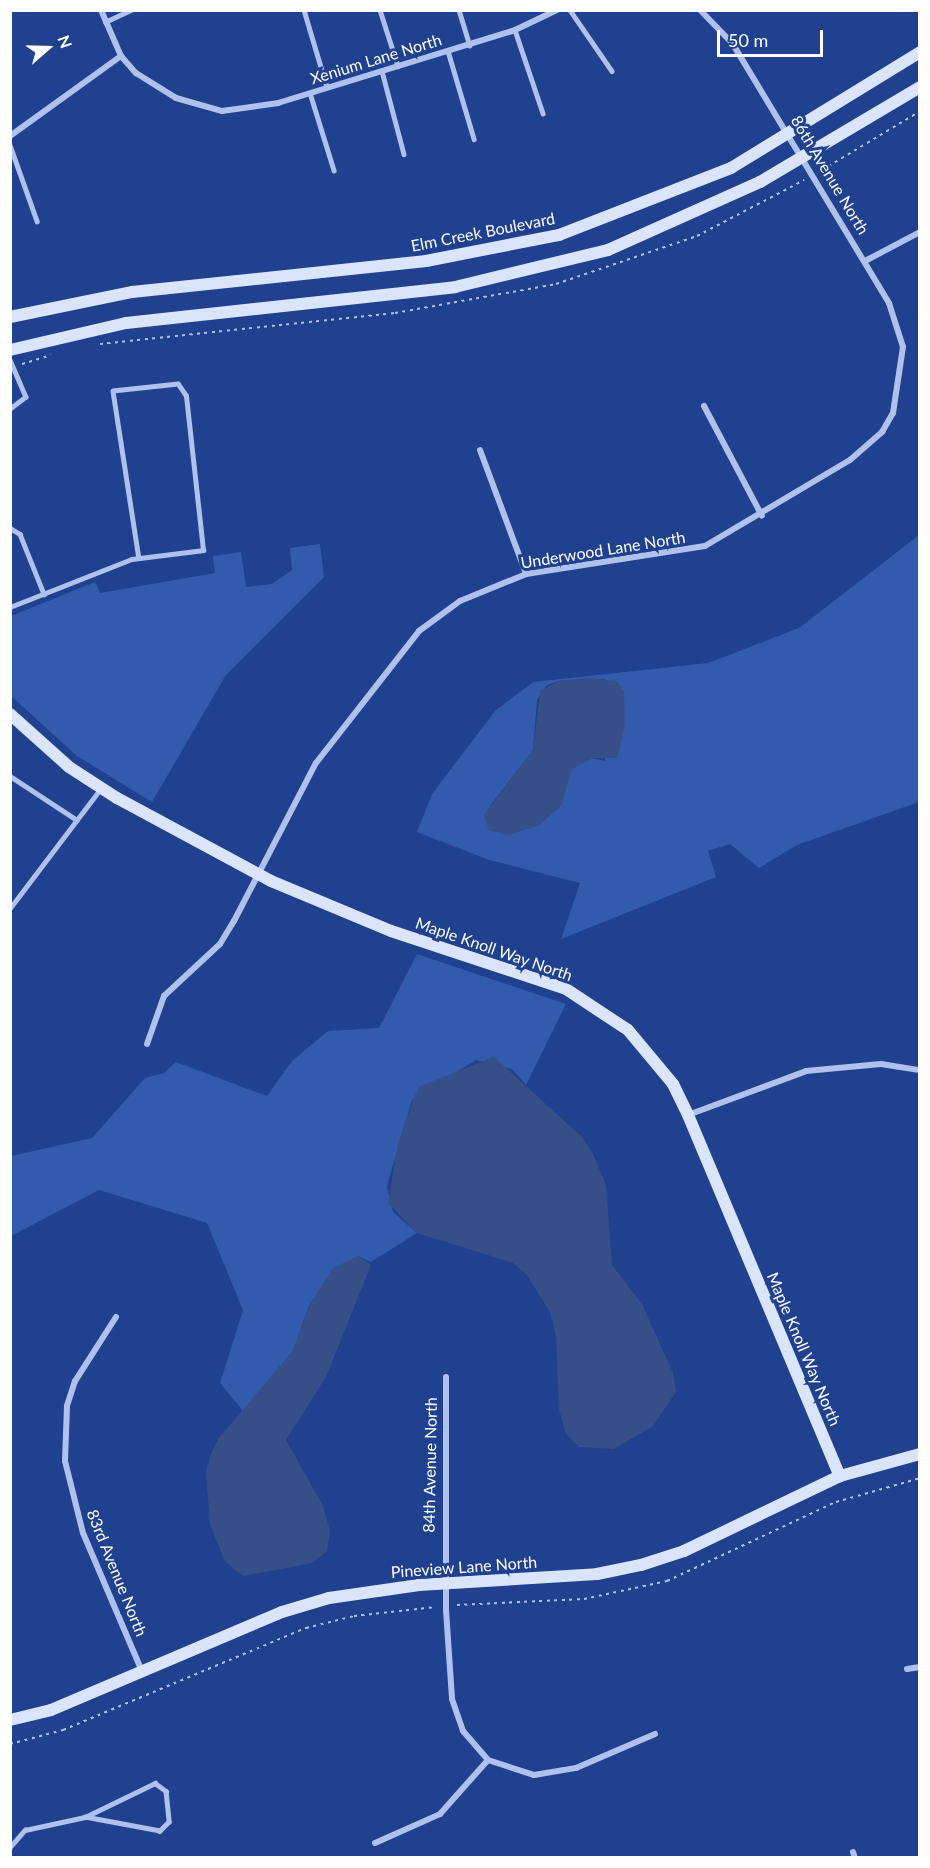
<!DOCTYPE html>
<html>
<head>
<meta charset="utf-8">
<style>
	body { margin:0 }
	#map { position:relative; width:930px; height:1868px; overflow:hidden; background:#1f418f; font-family:Lato,sans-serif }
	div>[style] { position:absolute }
	.green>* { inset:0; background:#325aad }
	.water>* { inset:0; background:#364f89 }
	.path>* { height:2px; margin-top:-1px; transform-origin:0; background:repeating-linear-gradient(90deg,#aec2ed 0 3px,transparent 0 7.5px) }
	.lane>* { height:4.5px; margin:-2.25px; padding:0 2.25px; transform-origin:2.25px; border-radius:2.25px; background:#aec2ed }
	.street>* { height:6px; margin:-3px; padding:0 3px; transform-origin:3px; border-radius:3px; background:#aec2ed }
	.secondary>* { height:12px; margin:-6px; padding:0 6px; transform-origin:6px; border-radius:6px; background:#dae4fa }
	span { translate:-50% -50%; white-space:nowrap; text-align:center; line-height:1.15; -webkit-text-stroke:6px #1f418f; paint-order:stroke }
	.street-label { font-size:16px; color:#fff }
	.frame { position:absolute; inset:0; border:12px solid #fff; pointer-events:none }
	.north { position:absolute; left:18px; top:18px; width:60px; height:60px; -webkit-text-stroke:4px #1f418f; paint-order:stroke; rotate:70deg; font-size:16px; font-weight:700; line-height:24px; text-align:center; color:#fff }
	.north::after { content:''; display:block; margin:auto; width:21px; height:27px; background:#fff; clip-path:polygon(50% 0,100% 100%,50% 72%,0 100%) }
	.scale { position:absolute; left:717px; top:30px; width:106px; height:27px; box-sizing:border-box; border:3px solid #fff; border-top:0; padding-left:8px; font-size:18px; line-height:21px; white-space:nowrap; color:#fff; -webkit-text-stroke:4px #1f418f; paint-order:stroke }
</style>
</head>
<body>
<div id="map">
	<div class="green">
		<div style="clip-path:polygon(evenodd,919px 535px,919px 802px,797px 845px,759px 868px,730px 844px,708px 851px,716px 877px,561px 939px,580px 883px,489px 860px,417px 832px,432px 794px,495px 711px,533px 682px,708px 663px,799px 628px,919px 535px,605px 679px,605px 761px,592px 758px,571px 769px,562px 804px,539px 825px,523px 830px,490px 806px,533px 750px,537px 700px,547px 685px,559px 681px,605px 679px)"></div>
		<div style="clip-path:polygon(320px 544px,324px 577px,226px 675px,152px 802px,77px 756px,11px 696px,11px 616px,95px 582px,100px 593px,215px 573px,213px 556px,241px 552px,246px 587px,272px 584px,292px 570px,290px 548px)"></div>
		<div style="clip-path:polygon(417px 954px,566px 1004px,526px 1085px,512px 1069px,476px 1060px,412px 1100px,387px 1186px,393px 1212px,417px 1233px,371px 1262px,358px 1256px,333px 1269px,308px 1308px,293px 1351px,243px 1411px,220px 1383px,243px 1310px,207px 1223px,99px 1190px,11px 1236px,11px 1156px,92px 1138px,145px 1078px,164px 1073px,176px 1062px,267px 1096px,292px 1061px,328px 1031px,379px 1028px)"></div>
	</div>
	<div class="water">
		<div style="clip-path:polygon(587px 678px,616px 681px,624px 691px,625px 726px,617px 758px,592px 758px,572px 769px,562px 804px,539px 825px,507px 835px,489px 830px,484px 815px,533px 750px,540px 691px,559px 681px)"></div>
		<div style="clip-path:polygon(494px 1057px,582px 1137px,593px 1154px,606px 1185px,612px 1265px,642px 1304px,673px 1373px,676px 1392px,653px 1426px,614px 1449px,579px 1447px,566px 1434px,559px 1409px,556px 1336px,550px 1312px,526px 1274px,513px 1263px,417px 1233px,388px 1203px,398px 1143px,418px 1087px)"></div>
		<div style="clip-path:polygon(358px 1256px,371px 1265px,326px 1377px,286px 1440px,322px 1504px,330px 1530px,327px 1551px,312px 1563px,243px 1576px,225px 1561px,210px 1525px,206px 1472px,210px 1456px,218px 1439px,293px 1351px,308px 1309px,332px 1269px)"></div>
	</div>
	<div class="path">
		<div style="left:822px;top:170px;width:114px;rotate:-31deg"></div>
		<div style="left:100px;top:344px;width:297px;rotate:-6deg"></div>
		<div style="left:395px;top:313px;width:164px;rotate:-10.2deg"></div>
		<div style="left:556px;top:284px;width:149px;rotate:-18.8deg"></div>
		<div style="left:697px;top:236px;width:121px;rotate:-27.6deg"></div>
		<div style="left:22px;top:364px;width:30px;rotate:-17deg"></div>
		<div style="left:457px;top:1605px;width:127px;rotate:-2.7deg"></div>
		<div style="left:584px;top:1599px;width:85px;rotate:-12.2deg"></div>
		<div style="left:667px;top:1581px;width:187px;rotate:-25.1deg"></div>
		<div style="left:836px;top:1502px;width:87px;rotate:-15.9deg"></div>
		<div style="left:10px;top:1744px;width:55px;rotate:-14.8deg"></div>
		<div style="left:63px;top:1730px;width:264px;rotate:-22.8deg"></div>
		<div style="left:306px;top:1628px;width:49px;rotate:-14deg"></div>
		<div style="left:354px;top:1616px;width:82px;rotate:-6.3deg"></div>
	</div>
	<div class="lane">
		<div style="left:304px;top:10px;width:80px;rotate:73.4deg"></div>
		<div style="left:380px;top:10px;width:59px;rotate:72.2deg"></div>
		<div style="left:459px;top:10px;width:37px;rotate:73deg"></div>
		<div style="left:570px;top:10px;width:74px;rotate:55.5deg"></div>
		<div style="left:105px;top:22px;width:29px;rotate:-25deg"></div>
		<div style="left:515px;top:30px;width:88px;rotate:71.4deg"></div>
		<div style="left:448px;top:51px;width:92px;rotate:73.5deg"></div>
		<div style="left:382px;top:71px;width:86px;rotate:75.2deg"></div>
		<div style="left:310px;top:93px;width:81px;rotate:72.7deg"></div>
		<div style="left:10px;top:145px;width:81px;rotate:70.4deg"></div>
		<div style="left:10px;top:360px;width:40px;rotate:66.6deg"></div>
		<div style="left:26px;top:397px;width:20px;rotate:143deg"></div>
		<div style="left:10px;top:528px;width:12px;rotate:31deg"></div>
		<div style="left:20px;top:534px;width:65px;rotate:68.2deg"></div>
		<div style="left:10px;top:607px;width:131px;rotate:-21.5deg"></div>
		<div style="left:132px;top:559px;width:72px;rotate:-7.2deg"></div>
		<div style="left:203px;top:550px;width:155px;rotate:-96.3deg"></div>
		<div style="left:186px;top:396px;width:14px;rotate:-124deg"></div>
		<div style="left:178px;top:384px;width:65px;rotate:173.9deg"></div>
		<div style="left:113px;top:391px;width:169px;rotate:81.2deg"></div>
		<div style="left:10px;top:776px;width:80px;rotate:33.3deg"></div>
		<div style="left:10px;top:908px;width:151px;rotate:-52.8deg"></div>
		<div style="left:10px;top:1847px;width:23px;rotate:-49deg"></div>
		<div style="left:25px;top:1830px;width:61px;rotate:-12.2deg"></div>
		<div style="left:85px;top:1817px;width:78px;rotate:-25.9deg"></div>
		<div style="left:155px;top:1783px;width:14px;rotate:36deg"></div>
		<div style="left:166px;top:1791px;width:31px;rotate:84deg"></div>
		<div style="left:169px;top:1822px;width:13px;rotate:135deg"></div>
		<div style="left:160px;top:1831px;width:76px;rotate:-169.4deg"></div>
	</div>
	<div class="street">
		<div style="left:101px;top:10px;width:50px;rotate:66.5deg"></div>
		<div style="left:121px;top:56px;width:23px;rotate:49deg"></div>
		<div style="left:136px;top:73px;width:47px;rotate:32deg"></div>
		<div style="left:176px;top:98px;width:48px;rotate:15.8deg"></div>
		<div style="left:222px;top:111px;width:57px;rotate:-8.1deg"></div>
		<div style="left:278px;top:103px;width:248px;rotate:-17.1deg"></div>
		<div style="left:515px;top:30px;width:47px;rotate:-25.5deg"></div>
		<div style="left:10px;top:136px;width:137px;rotate:-35.8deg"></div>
		<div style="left:865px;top:261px;width:62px;rotate:-27.8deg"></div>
		<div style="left:704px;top:406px;width:124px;rotate:62.2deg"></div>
		<div style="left:480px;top:450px;width:132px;rotate:69.6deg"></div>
		<div style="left:147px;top:1044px;width:51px;rotate:-70.5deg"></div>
		<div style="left:164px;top:996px;width:76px;rotate:-42.9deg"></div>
		<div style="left:220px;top:944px;width:27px;rotate:-59deg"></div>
		<div style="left:234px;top:921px;width:178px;rotate:-62.6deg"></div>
		<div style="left:316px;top:763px;width:167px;rotate:-52deg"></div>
		<div style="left:419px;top:631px;width:51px;rotate:-36.2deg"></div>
		<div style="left:460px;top:601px;width:71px;rotate:-22.2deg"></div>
		<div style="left:526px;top:574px;width:181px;rotate:-8.9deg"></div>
		<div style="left:705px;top:546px;width:169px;rotate:-30.7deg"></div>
		<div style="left:850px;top:460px;width:43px;rotate:-41.2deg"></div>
		<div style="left:882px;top:432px;width:22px;rotate:-60deg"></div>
		<div style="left:893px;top:413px;width:67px;rotate:-81.4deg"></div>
		<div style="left:903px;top:347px;width:46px;rotate:-107.7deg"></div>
		<div style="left:889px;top:303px;width:302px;rotate:-121.1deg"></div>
		<div style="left:733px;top:44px;width:47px;rotate:-134.1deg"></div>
		<div style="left:688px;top:1115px;width:126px;rotate:-20.4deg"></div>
		<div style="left:806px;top:1071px;width:75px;rotate:-5.3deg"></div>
		<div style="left:881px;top:1064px;width:39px;rotate:9deg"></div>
		<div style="left:116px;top:1317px;width:76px;rotate:122.6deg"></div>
		<div style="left:75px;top:1381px;width:26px;rotate:108deg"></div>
		<div style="left:67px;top:1406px;width:55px;rotate:92.1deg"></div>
		<div style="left:65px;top:1461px;width:74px;rotate:76deg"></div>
		<div style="left:83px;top:1533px;width:150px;rotate:66.9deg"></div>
		<div style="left:446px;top:1377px;width:233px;rotate:90deg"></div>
		<div style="left:446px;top:1610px;width:89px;rotate:86.1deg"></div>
		<div style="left:452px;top:1699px;width:34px;rotate:71deg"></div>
		<div style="left:463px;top:1731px;width:38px;rotate:49deg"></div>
		<div style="left:488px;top:1760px;width:48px;rotate:18.1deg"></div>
		<div style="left:534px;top:1775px;width:43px;rotate:-9.5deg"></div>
		<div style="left:576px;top:1768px;width:86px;rotate:-23.3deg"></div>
		<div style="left:907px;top:1669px;width:13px;rotate:-9deg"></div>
		<div style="left:375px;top:1843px;width:71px;rotate:-24deg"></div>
		<div style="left:440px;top:1814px;width:72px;rotate:-48.4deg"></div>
		<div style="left:853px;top:1852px;width:6px;rotate:72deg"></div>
	</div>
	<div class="secondary">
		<div style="left:10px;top:317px;width:125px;rotate:-11.6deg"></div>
		<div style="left:132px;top:292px;width:296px;rotate:-6deg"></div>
		<div style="left:426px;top:261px;width:136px;rotate:-11.1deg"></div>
		<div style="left:559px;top:235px;width:185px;rotate:-21.3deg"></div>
		<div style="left:731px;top:168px;width:222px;rotate:-31.5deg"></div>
		<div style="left:10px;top:350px;width:119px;rotate:-13.1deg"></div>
		<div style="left:126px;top:323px;width:331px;rotate:-6.2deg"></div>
		<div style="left:455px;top:287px;width:157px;rotate:-13.6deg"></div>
		<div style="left:608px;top:250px;width:167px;rotate:-24.1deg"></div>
		<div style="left:760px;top:182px;width:186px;rotate:-30.7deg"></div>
		<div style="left:10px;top:714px;width:79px;rotate:41.9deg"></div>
		<div style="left:69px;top:767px;width:57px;rotate:32.9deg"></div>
		<div style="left:117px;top:798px;width:175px;rotate:28.3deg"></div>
		<div style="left:271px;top:881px;width:130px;rotate:22.6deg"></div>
		<div style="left:391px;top:931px;width:184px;rotate:18.3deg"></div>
		<div style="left:566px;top:989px;width:74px;rotate:33.5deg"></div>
		<div style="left:628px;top:1030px;width:70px;rotate:50.2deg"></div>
		<div style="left:673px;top:1084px;width:34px;rotate:64deg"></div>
		<div style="left:688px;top:1115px;width:392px;rotate:67.2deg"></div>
		<div style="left:10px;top:1720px;width:42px;rotate:-13.7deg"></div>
		<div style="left:51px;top:1710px;width:251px;rotate:-23deg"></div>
		<div style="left:282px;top:1612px;width:49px;rotate:-16.6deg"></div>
		<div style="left:329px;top:1598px;width:91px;rotate:-8.2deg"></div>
		<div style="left:419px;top:1585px;width:178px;rotate:-3.5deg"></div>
		<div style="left:597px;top:1574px;width:45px;rotate:-11.6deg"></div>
		<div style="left:641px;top:1565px;width:45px;rotate:-18deg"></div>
		<div style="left:684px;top:1551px;width:173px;rotate:-25.7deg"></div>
		<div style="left:840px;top:1476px;width:83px;rotate:-15.4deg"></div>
	</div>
	<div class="street-label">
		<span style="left:376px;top:59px;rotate:-17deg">Xenium Lane North</span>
		<span style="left:830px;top:175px;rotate:59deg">86th Avenue North</span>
		<span style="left:483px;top:232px;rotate:-11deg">Elm Creek Boulevard</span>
		<span style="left:603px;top:550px;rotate:-9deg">Underwood Lane North</span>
		<span style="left:494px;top:949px;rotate:19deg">Maple Knoll Way North</span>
		<span style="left:804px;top:1349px;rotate:67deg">Maple Knoll Way North</span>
		<span style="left:430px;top:1465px;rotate:-89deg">84th Avenue North</span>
		<span style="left:464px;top:1567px;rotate:-4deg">Pineview Lane North</span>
		<span style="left:117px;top:1573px;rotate:68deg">83rd Avenue North</span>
	</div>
	<div class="frame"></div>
	<div class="north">N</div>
	<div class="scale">50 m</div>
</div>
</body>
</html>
